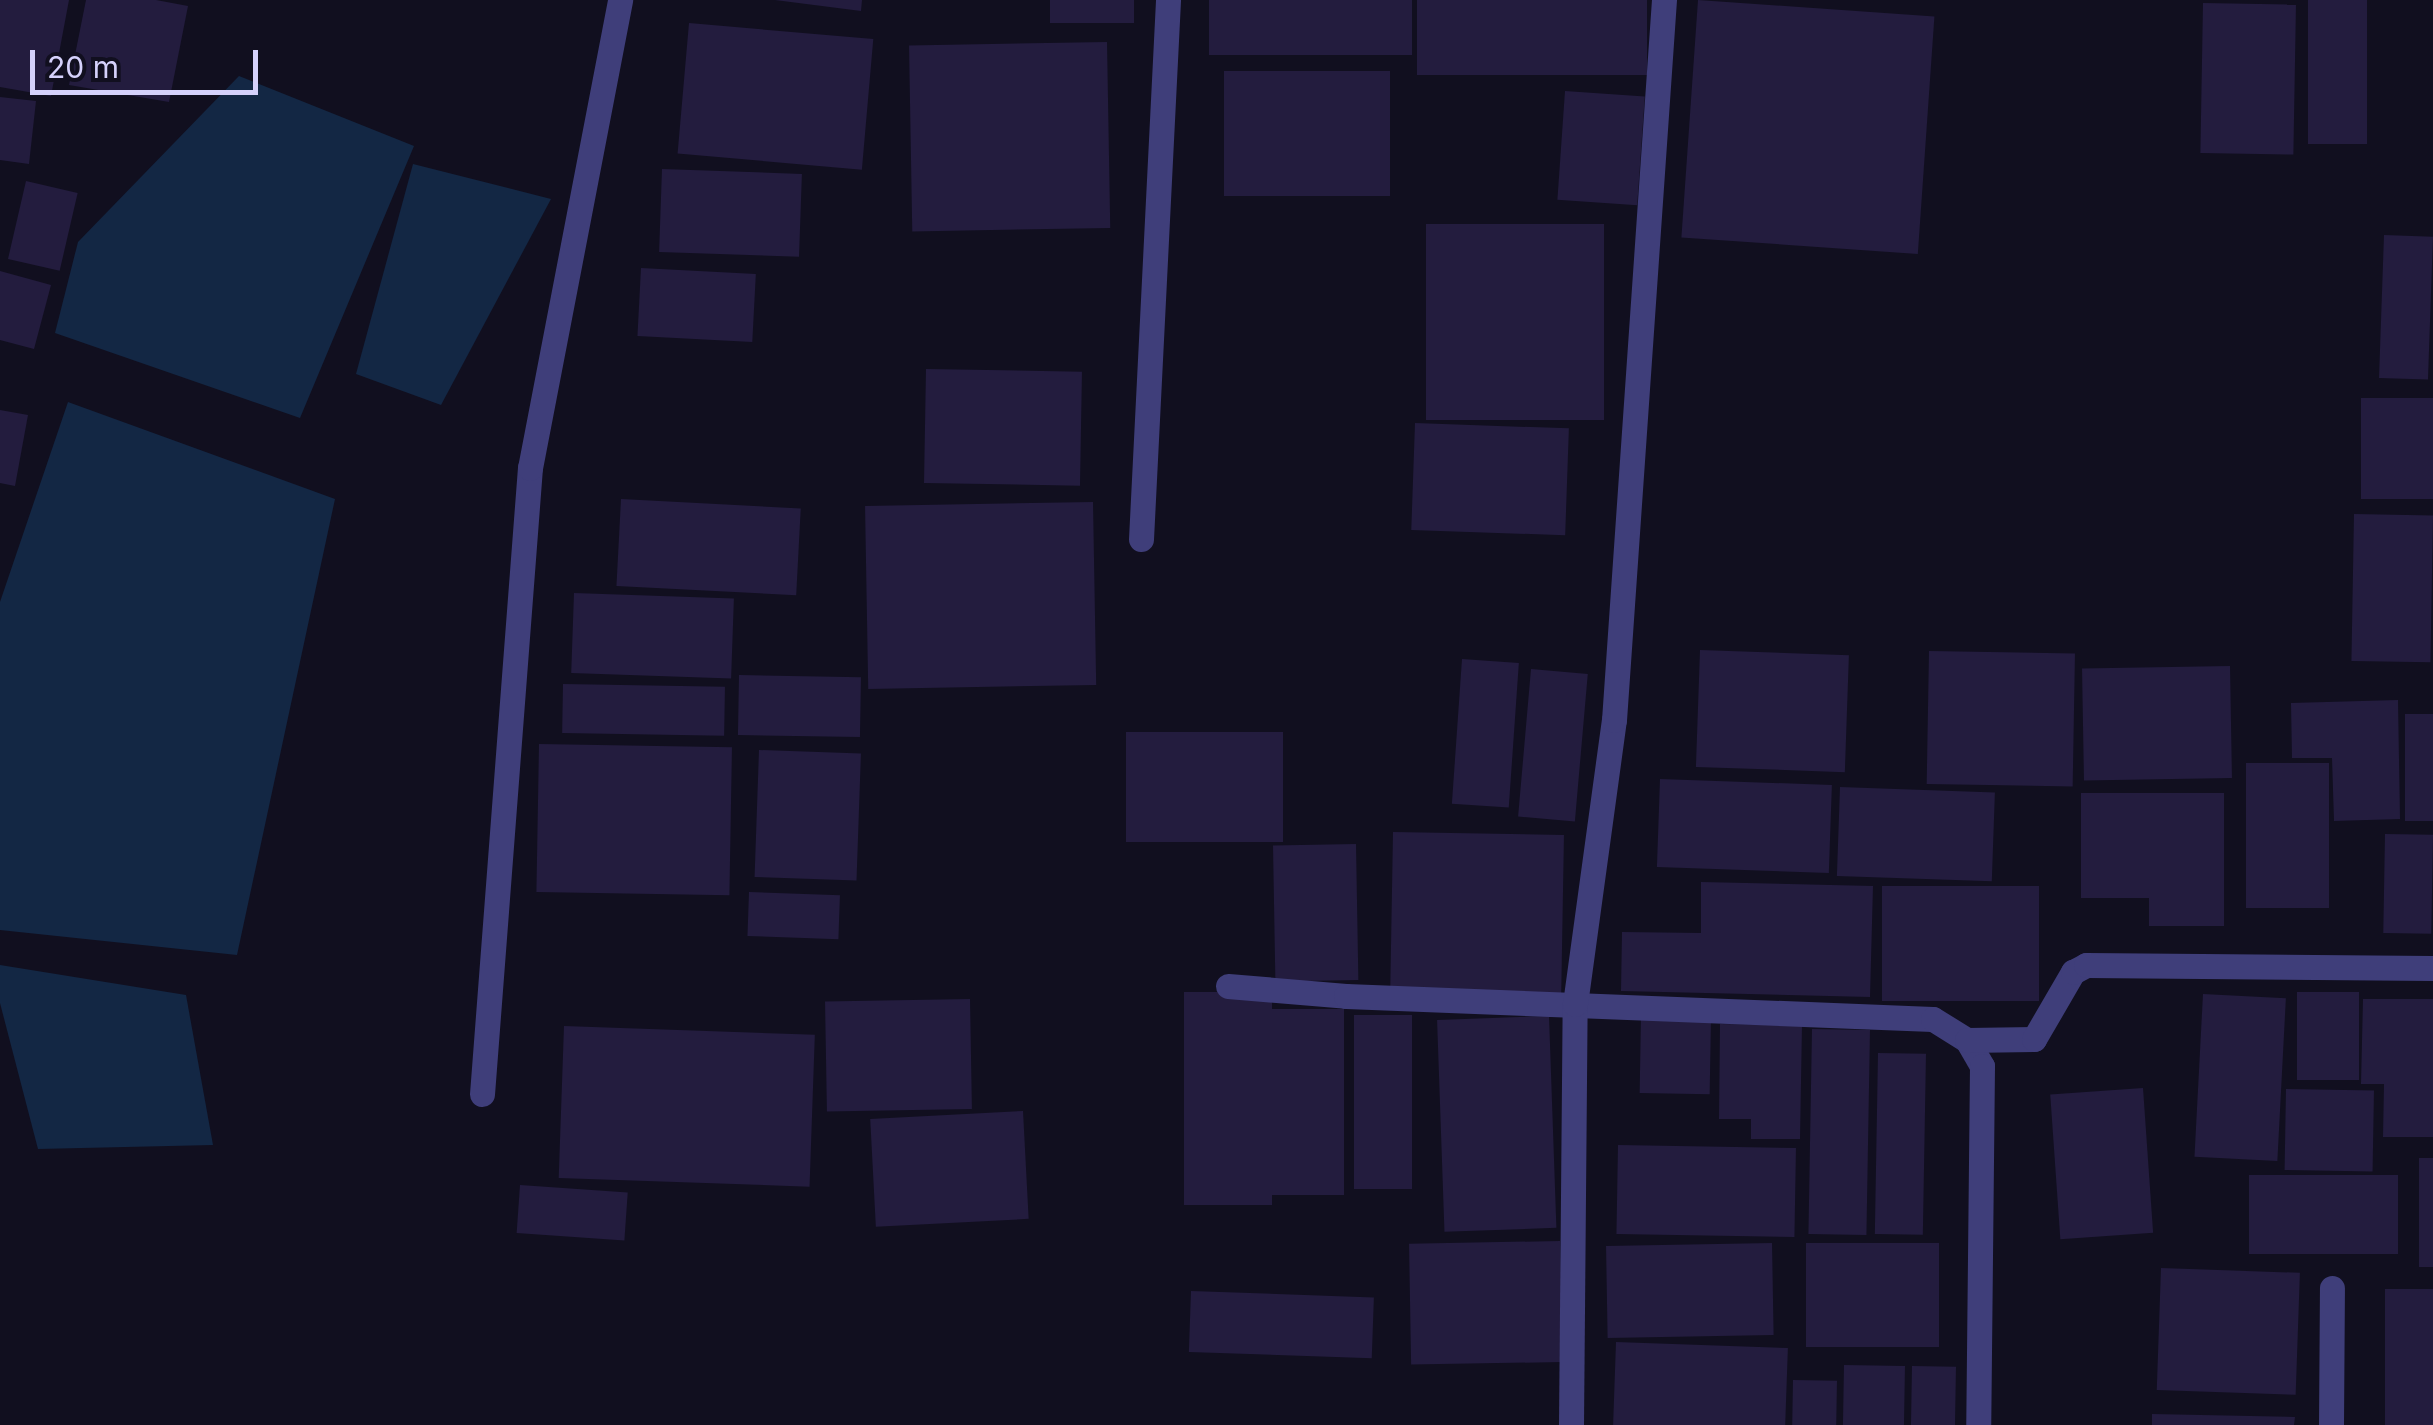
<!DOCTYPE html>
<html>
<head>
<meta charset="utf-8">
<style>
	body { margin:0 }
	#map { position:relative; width:2433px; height:1425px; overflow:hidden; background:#110f1f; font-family:Inter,sans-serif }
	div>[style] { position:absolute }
	.water>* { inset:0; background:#132744 }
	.building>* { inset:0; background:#231c3e; transform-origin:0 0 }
	.minor>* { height:25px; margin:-12.5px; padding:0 12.5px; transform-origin:12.5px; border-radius:12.5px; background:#3f3e7a }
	span { translate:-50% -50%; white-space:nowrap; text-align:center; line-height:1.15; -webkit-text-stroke:8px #110f1f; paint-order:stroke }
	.scale { position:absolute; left:30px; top:50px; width:228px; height:45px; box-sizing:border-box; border:5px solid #d5d1fb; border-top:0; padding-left:12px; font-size:30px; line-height:35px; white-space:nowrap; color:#d5d1fb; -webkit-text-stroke:8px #110f1f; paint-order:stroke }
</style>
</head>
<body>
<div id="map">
	<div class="water">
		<div style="clip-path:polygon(239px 76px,414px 146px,300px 418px,55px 333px,78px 242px)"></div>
		<div style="clip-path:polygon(413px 164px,551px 199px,441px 405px,356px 374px)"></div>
		<div style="clip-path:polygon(68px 402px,335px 499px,237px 955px,0 930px,0 602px)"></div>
		<div style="clip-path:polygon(0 965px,186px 995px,213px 1145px,38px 1149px,0 1003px)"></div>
	</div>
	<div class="building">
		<div style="clip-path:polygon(0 0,69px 0,51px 96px,0 87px)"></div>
		<div style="clip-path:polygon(86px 0,156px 0,188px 6px,169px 102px,69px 85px)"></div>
		<div style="clip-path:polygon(775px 0,862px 0,861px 11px)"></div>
		<div style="left:1050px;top:0;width:84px;height:23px"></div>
		<div style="left:1209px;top:0;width:203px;height:55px"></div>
		<div style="left:1417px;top:0;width:230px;height:75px"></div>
		<div style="left:1698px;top:0;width:237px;height:238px;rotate:4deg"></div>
		<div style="left:2308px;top:0;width:59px;height:144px"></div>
		<div style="left:2203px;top:3px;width:93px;height:150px;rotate:1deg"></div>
		<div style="left:689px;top:23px;width:185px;height:131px;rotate:5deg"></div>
		<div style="left:1107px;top:42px;width:186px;height:198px;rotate:89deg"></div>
		<div style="left:1224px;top:71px;width:166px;height:125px"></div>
		<div style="left:1565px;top:91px;width:80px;height:109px;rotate:4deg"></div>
		<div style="clip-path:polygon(0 97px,36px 101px,29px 164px,0 160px)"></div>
		<div style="left:662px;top:169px;width:140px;height:83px;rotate:2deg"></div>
		<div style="left:26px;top:181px;width:53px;height:80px;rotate:13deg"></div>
		<div style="left:1426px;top:224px;width:178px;height:196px"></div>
		<div style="left:2384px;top:235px;width:49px;height:143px;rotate:2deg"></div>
		<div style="left:641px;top:268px;width:115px;height:68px;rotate:3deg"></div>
		<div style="clip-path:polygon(0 271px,51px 285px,34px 349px,0 340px)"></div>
		<div style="left:926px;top:369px;width:156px;height:114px;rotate:1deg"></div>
		<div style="left:2361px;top:398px;width:72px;height:101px"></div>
		<div style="clip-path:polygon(0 410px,28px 415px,15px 486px,0 483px)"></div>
		<div style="left:1415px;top:423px;width:154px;height:107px;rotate:2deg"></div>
		<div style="left:621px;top:499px;width:180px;height:87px;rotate:3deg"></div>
		<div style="left:1093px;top:502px;width:183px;height:228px;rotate:89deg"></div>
		<div style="left:2354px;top:514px;width:79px;height:147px;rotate:1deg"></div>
		<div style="left:574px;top:593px;width:160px;height:80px;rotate:2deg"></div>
		<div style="left:1700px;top:650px;width:149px;height:117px;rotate:2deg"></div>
		<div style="left:1929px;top:651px;width:146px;height:133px;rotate:1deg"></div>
		<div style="left:1462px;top:659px;width:57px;height:145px;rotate:4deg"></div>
		<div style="left:2230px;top:666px;width:112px;height:148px;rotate:89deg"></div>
		<div style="left:1531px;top:669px;width:57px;height:148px;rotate:5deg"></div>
		<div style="left:739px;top:675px;width:122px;height:60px;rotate:1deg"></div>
		<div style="left:563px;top:684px;width:162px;height:49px;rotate:1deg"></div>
		<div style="clip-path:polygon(2398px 700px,2400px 819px,2334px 821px,2332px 758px,2292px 758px,2291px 703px)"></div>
		<div style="left:2405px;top:714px;width:28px;height:107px"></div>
		<div style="left:1126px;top:732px;width:157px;height:110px"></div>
		<div style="left:539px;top:744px;width:193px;height:148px;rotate:1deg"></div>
		<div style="left:759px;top:750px;width:102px;height:127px;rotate:2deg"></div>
		<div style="left:2246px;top:763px;width:83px;height:145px"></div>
		<div style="left:1660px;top:779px;width:172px;height:88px;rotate:2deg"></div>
		<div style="left:1840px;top:787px;width:155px;height:89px;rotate:2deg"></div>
		<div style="clip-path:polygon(2081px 793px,2224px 793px,2224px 926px,2149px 926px,2149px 898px,2081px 898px)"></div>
		<div style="left:1393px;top:832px;width:171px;height:162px;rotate:1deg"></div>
		<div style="left:2385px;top:834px;width:48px;height:99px;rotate:1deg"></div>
		<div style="left:1356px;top:844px;width:136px;height:83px;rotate:89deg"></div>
		<div style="clip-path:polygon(1701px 882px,1873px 886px,1870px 997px,1621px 991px,1622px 932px,1701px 933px)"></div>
		<div style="left:1882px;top:886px;width:157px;height:115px"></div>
		<div style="left:749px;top:892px;width:91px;height:44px;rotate:2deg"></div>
		<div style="clip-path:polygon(1184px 992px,1272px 992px,1272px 1009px,1344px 1009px,1344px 1195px,1272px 1195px,1272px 1205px,1184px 1205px)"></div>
		<div style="left:2297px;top:992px;width:62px;height:88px"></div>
		<div style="left:2203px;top:994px;width:83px;height:163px;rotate:3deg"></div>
		<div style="left:970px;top:999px;width:110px;height:145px;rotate:89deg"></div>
		<div style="clip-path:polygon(2363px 999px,2433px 999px,2433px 1137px,2383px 1137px,2384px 1084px,2361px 1084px)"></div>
		<div style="left:1354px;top:1015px;width:58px;height:174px"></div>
		<div style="left:1549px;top:1016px;width:212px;height:112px;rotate:88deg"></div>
		<div style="left:1641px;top:1016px;width:70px;height:77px;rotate:1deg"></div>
		<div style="clip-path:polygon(1720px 1024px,1802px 1025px,1800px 1139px,1751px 1139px,1751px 1119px,1719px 1119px)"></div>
		<div style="left:564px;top:1026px;width:251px;height:152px;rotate:2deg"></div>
		<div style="left:1812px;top:1029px;width:58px;height:205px;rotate:1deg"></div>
		<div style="left:1878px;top:1053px;width:48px;height:181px;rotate:1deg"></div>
		<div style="left:2143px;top:1088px;width:145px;height:93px;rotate:86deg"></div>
		<div style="left:2286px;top:1089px;width:88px;height:81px;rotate:1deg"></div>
		<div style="left:1023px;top:1111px;width:108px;height:153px;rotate:87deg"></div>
		<div style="left:1618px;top:1145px;width:178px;height:89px;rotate:1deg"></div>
		<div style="left:2419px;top:1158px;width:14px;height:109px"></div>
		<div style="left:2249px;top:1175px;width:149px;height:79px"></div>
		<div style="left:520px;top:1185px;width:108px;height:48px;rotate:4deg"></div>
		<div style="left:1560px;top:1241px;width:121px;height:151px;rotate:89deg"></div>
		<div style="left:1772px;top:1243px;width:92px;height:166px;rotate:89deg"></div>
		<div style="left:1806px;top:1243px;width:133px;height:104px"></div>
		<div style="left:2161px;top:1268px;width:139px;height:122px;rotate:2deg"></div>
		<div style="left:2385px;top:1289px;width:48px;height:136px"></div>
		<div style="left:1191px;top:1291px;width:183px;height:61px;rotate:2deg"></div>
		<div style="left:1616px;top:1342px;width:172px;height:83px;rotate:2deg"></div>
		<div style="left:1844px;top:1365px;width:61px;height:60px;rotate:1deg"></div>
		<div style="left:1912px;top:1366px;width:44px;height:59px;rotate:1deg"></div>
		<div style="left:1793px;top:1380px;width:44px;height:45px;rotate:1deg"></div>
		<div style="clip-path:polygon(2152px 1414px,2295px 1417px,2294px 1425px,2152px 1425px)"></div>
	</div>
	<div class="minor">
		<div style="left:1141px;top:539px;width:540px;rotate:-87.13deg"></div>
		<div style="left:1228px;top:986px;width:118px;rotate:4.8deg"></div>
		<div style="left:1346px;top:996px;width:587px;rotate:2.24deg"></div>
		<div style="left:1933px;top:1019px;width:40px;rotate:32deg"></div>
		<div style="left:1967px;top:1040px;width:30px;rotate:60deg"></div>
		<div style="left:1982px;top:1066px;width:359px;rotate:90.6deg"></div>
		<div style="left:1967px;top:1040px;width:67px;rotate:-0.9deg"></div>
		<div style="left:2034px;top:1039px;width:78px;rotate:-59.8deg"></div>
		<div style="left:2073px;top:972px;width:15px;rotate:-28deg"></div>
		<div style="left:2086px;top:965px;width:347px;rotate:0.5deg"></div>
		<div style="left:482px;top:1094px;width:628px;rotate:-85.62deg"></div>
		<div style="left:530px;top:468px;width:477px;rotate:-79.1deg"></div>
		<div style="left:1571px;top:1425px;width:421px;rotate:-89.5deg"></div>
		<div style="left:1575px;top:1004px;width:287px;rotate:-82.2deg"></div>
		<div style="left:1614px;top:720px;width:722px;rotate:-86.03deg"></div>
		<div style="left:2331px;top:1425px;width:137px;rotate:-89.6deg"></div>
	</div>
	<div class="scale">20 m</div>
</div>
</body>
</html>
